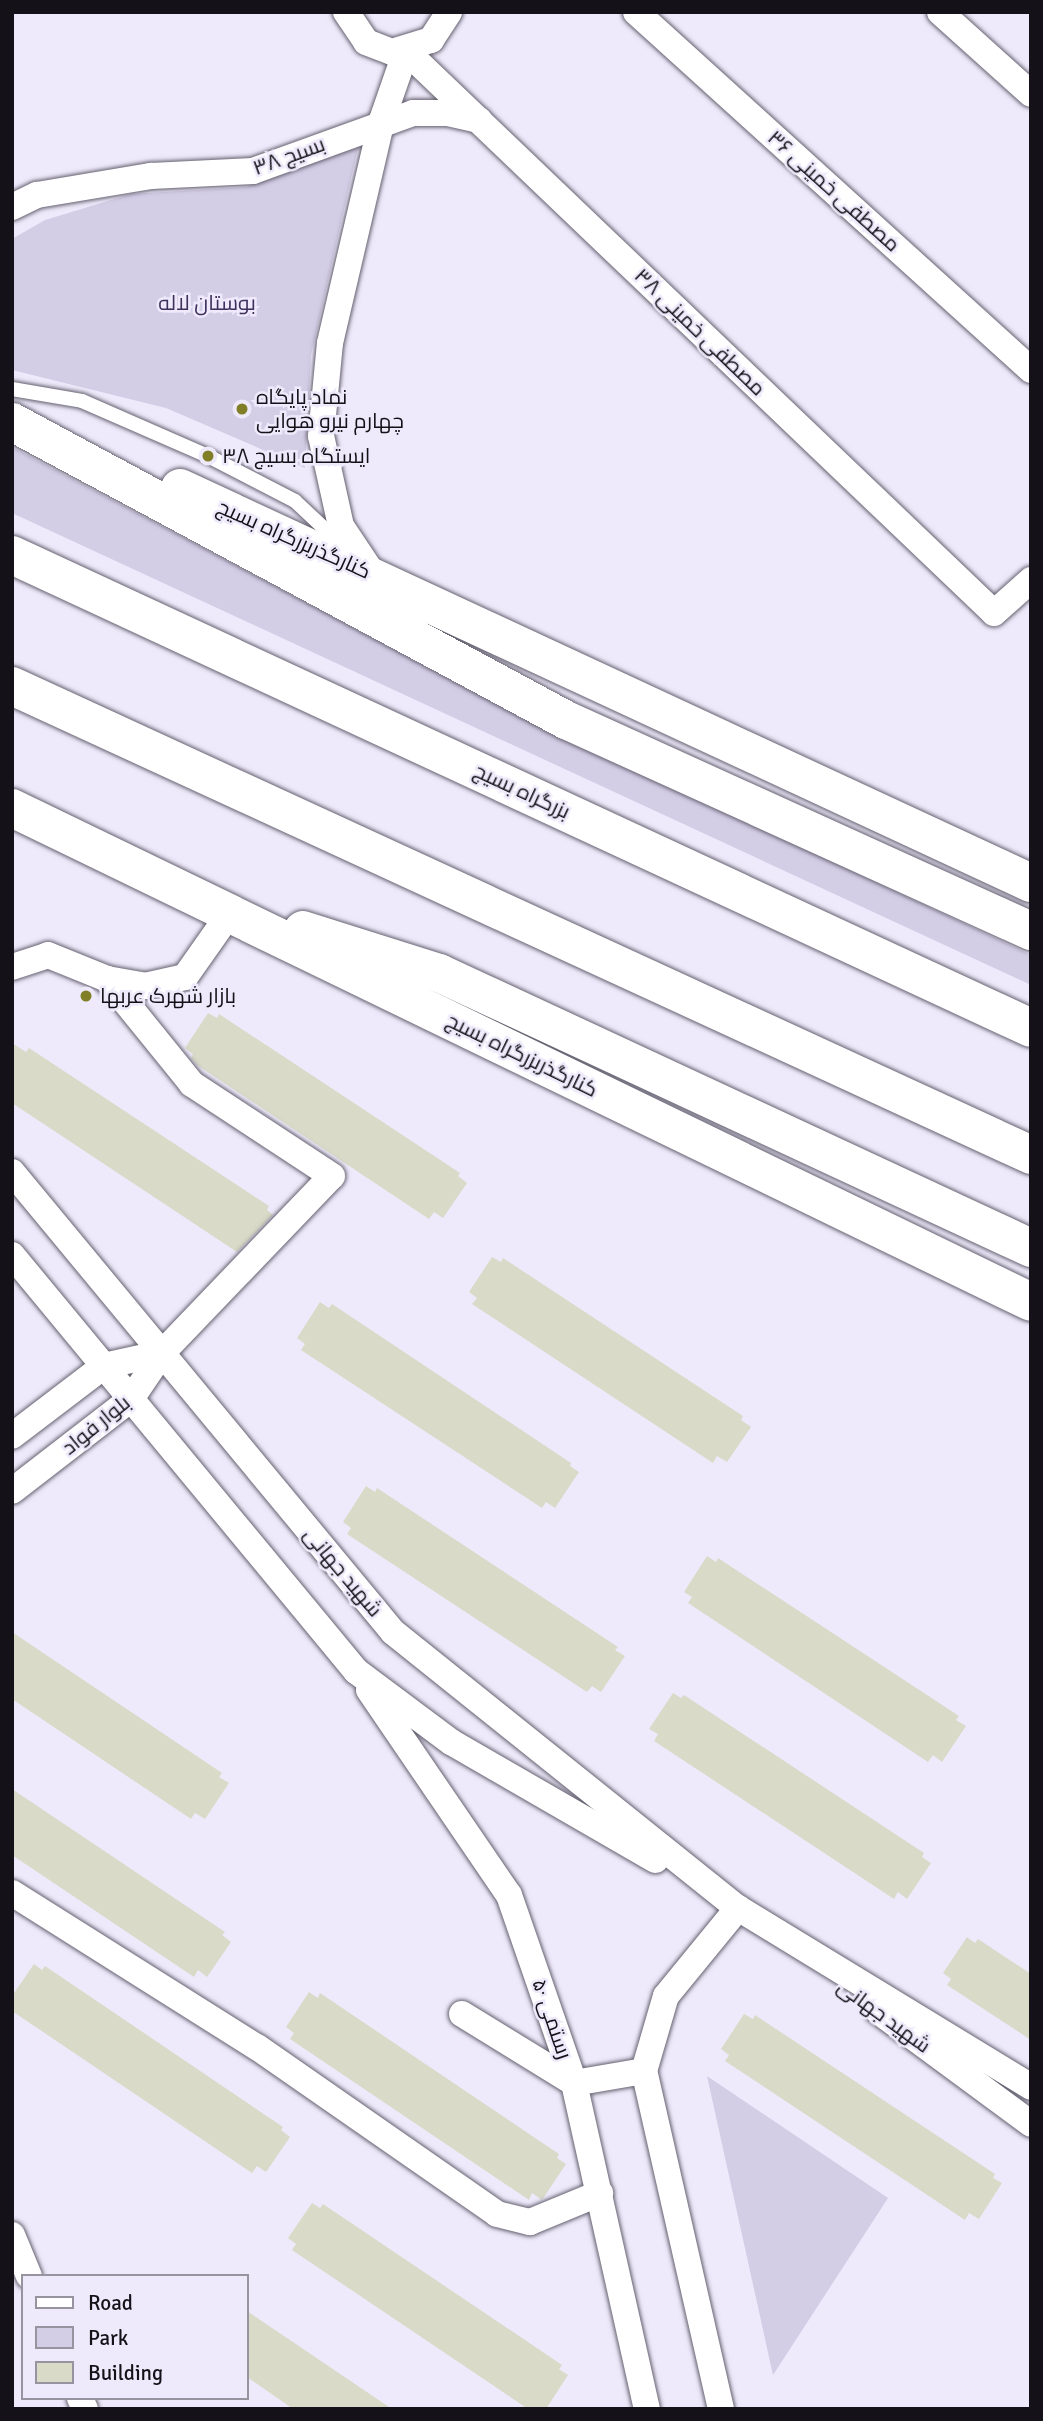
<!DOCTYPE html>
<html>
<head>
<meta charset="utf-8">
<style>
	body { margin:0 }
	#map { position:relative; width:1043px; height:2421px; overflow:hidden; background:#eeeafb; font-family:Signika,Cairo,sans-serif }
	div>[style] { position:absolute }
	.green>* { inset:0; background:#d3cde6 }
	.building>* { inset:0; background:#dadac9 }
	.roads { filter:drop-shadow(0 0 2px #656170) drop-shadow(0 0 2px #656170) }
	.lane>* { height:14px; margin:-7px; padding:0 7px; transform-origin:7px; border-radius:7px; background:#fff }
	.street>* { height:26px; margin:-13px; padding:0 13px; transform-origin:13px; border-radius:13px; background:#fff }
	.secondary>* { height:38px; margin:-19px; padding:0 19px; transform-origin:19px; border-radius:19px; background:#fff }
	.highway>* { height:38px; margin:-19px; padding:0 19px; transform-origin:19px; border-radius:19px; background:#fff }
	.dots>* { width:19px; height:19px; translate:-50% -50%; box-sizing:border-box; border:4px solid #eeeafb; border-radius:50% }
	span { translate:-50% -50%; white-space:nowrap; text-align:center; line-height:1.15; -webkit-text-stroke:5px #eeeafb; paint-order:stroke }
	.street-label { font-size:21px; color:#141218 }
	.park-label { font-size:21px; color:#3f305c }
	.poi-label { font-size:21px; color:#141218 }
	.left { translate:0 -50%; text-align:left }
	.frame { position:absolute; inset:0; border:14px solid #141218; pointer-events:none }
	.legend { position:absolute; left:21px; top:2274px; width:228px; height:126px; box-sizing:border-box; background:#eeeafb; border:2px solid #9794a0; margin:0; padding:9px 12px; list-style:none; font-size:21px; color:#141218 }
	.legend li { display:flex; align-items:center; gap:14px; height:35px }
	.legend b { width:35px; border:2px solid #9794a0 }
</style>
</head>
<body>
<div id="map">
	<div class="green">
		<div style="clip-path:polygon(360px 139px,311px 355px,305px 468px,166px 408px,12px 370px,12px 239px,45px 220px,131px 194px,246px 187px)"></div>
		<div style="clip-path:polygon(12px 447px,489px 700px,1031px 955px,1031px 985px,12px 513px)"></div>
		<div style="clip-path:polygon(707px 2076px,888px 2198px,773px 2375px)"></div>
	</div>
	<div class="building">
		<div style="clip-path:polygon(208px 1013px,217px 1018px,219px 1014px,460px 1173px,458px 1176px,467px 1183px,443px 1218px,434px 1212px,429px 1219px,197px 1065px,191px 1058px,193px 1054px,185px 1048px)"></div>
		<div style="clip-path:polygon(12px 1043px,26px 1052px,29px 1048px,269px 1206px,267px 1210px,273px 1215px,237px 1252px,12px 1103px)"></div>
		<div style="clip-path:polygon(492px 1257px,501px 1262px,503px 1258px,743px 1416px,741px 1420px,751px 1427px,727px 1462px,717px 1456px,713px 1463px,472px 1304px,477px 1298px,469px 1292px)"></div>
		<div style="clip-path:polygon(320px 1302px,329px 1308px,332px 1304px,571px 1463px,570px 1466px,579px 1472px,555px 1508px,546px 1502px,542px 1508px,301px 1350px,305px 1344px,297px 1338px)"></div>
		<div style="clip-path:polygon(366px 1486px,375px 1492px,377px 1488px,618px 1647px,615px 1650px,625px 1656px,601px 1692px,592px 1686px,587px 1692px,347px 1534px,351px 1528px,343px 1522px)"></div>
		<div style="clip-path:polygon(707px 1556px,716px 1562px,718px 1558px,959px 1716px,956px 1720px,966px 1726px,942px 1762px,933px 1755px,928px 1762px,688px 1603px,692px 1597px,684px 1592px)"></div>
		<div style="clip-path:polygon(12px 1632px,222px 1773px,219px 1777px,229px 1783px,205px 1819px,195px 1813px,191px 1819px,12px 1699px)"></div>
		<div style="clip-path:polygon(673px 1693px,681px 1698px,684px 1695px,924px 1853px,922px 1857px,931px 1863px,907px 1899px,898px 1892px,894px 1899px,654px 1741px,658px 1734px,649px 1729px)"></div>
		<div style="clip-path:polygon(12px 1789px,225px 1932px,222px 1935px,231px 1942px,207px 1977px,198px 1970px,194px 1977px,12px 1855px)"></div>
		<div style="clip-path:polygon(967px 1937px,975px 1943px,978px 1939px,1031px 1974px,1031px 2040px,947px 1985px,951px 1979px,943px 1973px)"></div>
		<div style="clip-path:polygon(34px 1964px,42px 1970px,45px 1966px,283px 2127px,281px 2130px,290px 2137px,266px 2172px,257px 2166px,252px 2173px,12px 2011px,12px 1996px)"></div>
		<div style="clip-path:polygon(309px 1992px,318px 1998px,320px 1993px,559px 2154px,557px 2158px,566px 2164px,542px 2200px,532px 2193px,529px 2200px,290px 2039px,294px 2033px,286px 2027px)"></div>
		<div style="clip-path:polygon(744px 2014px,753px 2019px,755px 2015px,995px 2174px,993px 2178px,1002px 2183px,979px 2219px,969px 2213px,965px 2220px,725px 2061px,729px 2055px,721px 2049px)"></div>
		<div style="clip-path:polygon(312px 2203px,320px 2208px,323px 2204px,562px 2365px,559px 2369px,568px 2375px,546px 2409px,528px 2409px,292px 2250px,296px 2244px,288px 2238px)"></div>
		<div style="clip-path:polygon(247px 2311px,392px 2409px,293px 2409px,247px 2377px)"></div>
	</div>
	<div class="roads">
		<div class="lane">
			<div style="left:12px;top:389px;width:71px;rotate:9.7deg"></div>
			<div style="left:82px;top:401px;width:137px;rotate:23.6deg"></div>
			<div style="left:208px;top:456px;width:98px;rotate:27.3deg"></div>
			<div style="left:295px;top:501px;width:67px;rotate:43.2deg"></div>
		</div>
		<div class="street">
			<div style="left:346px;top:12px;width:36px;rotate:56deg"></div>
			<div style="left:366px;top:42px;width:28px;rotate:21deg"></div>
			<div style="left:392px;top:52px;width:41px;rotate:-17.1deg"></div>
			<div style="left:431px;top:40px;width:33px;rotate:-57deg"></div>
			<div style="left:636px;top:12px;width:533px;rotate:42.19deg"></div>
			<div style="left:940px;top:12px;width:122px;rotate:42deg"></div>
			<div style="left:12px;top:207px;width:28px;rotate:-26deg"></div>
			<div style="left:37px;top:195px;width:116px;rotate:-9.5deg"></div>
			<div style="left:151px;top:176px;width:102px;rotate:-2.8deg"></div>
			<div style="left:253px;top:171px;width:170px;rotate:-19.9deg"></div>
			<div style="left:413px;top:113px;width:35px"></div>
			<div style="left:448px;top:113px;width:32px;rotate:13deg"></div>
			<div style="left:373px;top:574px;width:58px;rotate:-123.7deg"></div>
			<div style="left:341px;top:526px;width:92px;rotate:-102.5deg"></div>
			<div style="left:321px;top:436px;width:93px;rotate:-84.5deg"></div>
			<div style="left:330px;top:343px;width:229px;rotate:-76.9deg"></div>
			<div style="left:382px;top:120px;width:73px;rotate:-70.8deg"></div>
			<div style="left:406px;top:51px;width:813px;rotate:43.7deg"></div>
			<div style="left:994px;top:613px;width:50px;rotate:-41.7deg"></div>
			<div style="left:12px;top:967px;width:38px;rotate:-18deg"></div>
			<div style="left:48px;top:955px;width:64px;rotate:22.1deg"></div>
			<div style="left:107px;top:979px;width:39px;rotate:10deg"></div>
			<div style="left:145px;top:986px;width:41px;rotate:-12.7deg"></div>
			<div style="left:185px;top:977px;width:78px;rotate:-54.9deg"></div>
			<div style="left:12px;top:1172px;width:597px;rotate:50.37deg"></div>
			<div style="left:393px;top:1632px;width:442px;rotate:38.7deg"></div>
			<div style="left:738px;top:1908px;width:343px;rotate:31.4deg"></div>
			<div style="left:12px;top:1255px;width:540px;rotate:50.41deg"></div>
			<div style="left:356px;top:1671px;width:119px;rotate:36.8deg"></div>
			<div style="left:451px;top:1742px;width:236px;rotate:30deg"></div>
			<div style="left:12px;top:1436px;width:116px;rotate:-37.3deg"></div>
			<div style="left:104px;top:1366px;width:59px;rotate:-12.6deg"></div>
			<div style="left:12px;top:1491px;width:150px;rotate:-37.7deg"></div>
			<div style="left:131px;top:1399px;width:55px;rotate:-56deg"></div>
			<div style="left:162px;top:1353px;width:245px;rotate:-46.2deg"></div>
			<div style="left:332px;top:1176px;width:168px;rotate:-146.7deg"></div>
			<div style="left:192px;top:1084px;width:135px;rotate:-129deg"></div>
			<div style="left:369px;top:1690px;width:248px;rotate:55.7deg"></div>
			<div style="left:509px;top:1895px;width:199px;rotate:70.9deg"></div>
			<div style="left:574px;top:2083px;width:334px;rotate:77.4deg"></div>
			<div style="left:12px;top:1893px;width:289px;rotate:32.2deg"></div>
			<div style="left:257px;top:2047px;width:292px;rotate:34.8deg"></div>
			<div style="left:497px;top:2214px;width:34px;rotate:14deg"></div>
			<div style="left:530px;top:2222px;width:76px;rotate:-22.5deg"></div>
			<div style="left:878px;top:2011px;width:190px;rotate:36.4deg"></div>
			<div style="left:462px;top:2014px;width:132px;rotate:31.6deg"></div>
			<div style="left:574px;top:2083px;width:71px;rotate:-9.7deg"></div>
			<div style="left:12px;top:2235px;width:44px;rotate:67.5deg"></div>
			<div style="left:80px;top:2398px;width:12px;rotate:66deg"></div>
			<div style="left:721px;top:2409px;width:347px;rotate:-102.8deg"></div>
			<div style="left:644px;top:2071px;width:78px;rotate:-73.7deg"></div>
			<div style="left:666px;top:1996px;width:114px;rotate:-50.7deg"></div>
		</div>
		<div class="secondary">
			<div style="left:12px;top:422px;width:629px;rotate:28.28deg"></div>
			<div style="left:566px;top:720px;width:511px;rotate:24.41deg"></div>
			<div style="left:180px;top:488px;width:938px;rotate:24.9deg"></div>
			<div style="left:12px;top:808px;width:1132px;rotate:25.86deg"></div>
			<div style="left:303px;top:930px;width:143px;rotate:17.5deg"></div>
			<div style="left:439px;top:973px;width:653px;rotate:24.92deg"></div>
		</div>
		<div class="highway">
			<div style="left:12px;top:555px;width:1123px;rotate:24.9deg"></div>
			<div style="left:12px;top:686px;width:1122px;rotate:24.71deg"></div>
		</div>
	</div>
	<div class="dots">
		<div style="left:242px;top:409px;background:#807f27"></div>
		<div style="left:208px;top:456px;background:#807f27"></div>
		<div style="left:86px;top:996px;background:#807f27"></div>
	</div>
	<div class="street-label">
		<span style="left:289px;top:156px;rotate:-20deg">بسیج ۳۸</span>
		<span style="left:834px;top:191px;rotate:42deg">مصطفی خمینی ۳۶</span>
		<span style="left:700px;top:332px;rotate:44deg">مصطفی خمینی ۳۸</span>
		<span style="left:294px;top:539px;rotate:24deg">کنارگذربزرگراه بسیج</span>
		<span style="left:522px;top:791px;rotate:25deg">بزرگراه بسیج</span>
		<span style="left:522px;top:1055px;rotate:26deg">کنارگذربزرگراه بسیج</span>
		<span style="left:96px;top:1425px;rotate:-39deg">بلوار فواد</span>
		<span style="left:343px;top:1572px;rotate:50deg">شهید جهانی</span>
		<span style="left:884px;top:2016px;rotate:36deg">شهید جهانی</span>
		<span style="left:552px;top:2019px;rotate:71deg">رستمی ۵۰</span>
	</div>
	<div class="park-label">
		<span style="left:207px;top:303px">بوستان لاله</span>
	</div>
	<div class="poi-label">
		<span class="left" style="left:256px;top:409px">نماد پایگاه<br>چهارم نیرو هوایی</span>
		<span class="left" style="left:222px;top:456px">ایستگاه بسیج ۳۸</span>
		<span class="left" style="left:100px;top:996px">بازار شهرک عربها</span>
	</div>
	<div class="frame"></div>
	<ul class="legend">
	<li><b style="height:9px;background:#fff"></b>Road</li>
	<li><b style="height:19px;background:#d3cde6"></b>Park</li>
	<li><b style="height:19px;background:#dadac9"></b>Building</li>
	</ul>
</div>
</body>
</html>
